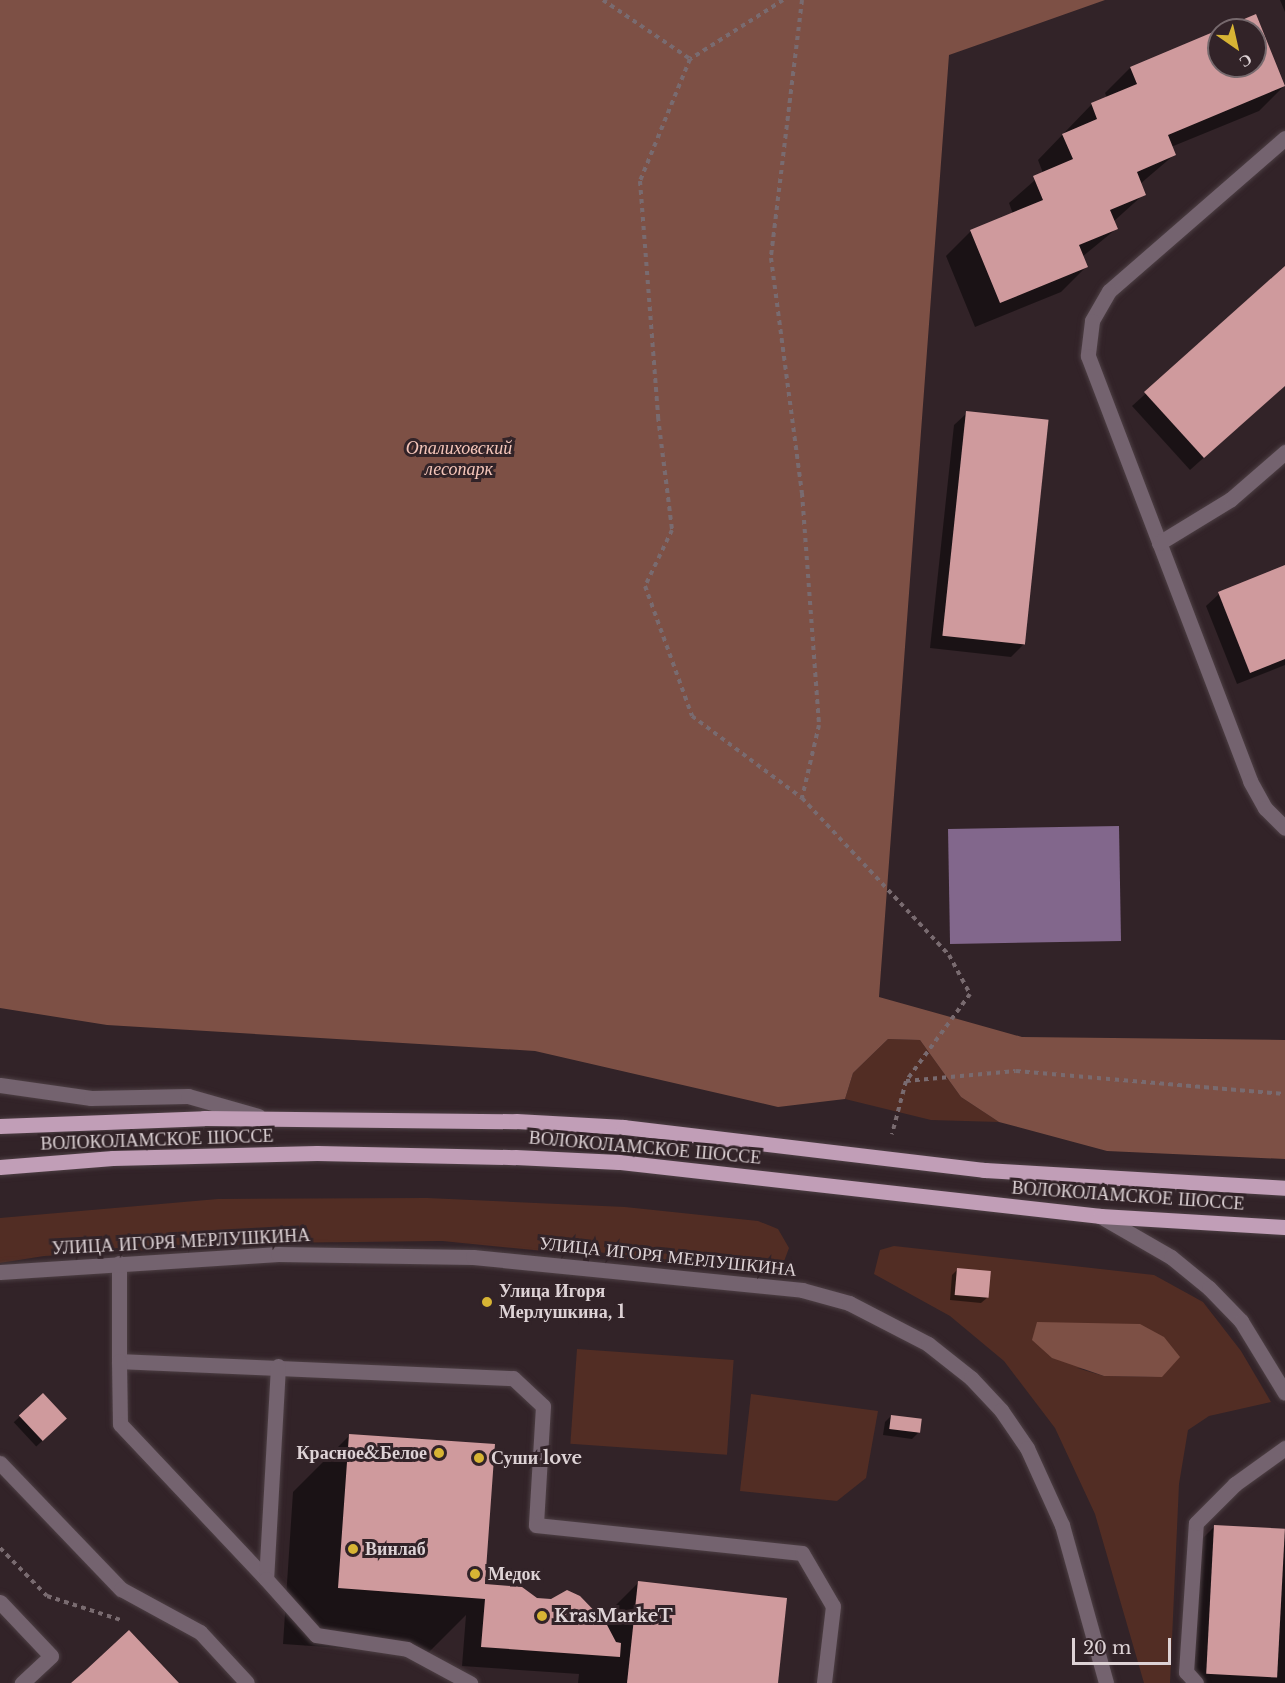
<!DOCTYPE html>
<html>
<head>
<meta charset="utf-8">
<style>
	body { margin:0 }
	#map { position:relative; width:1285px; height:1683px; overflow:hidden; background:#322328; font-family:"Libre Baskerville",serif }
	div>[style] { position:absolute }
	.green>* { inset:0; background:#522d24; transform-origin:0 0 }
	.forest>* { inset:0; background:#7d5045 }
	.water>* { inset:0; background:#82678c; transform-origin:0 0 }
	.shadow>* { inset:0; background:#0007; transform-origin:0 0 }
	.building>* { inset:0; background:#cf9a9d; transform-origin:0 0 }
	.path>* { height:4px; margin-top:-2px; transform-origin:0; background:repeating-linear-gradient(90deg,#796b70 0 4.5px,transparent 0 9px) }
	.roads { filter:drop-shadow(0 0 2px #4d3f44) drop-shadow(0 0 2px #4d3f44) }
	.minor>* { height:15px; margin:-7.5px; padding:0 7.5px; transform-origin:7.5px; border-radius:7.5px; background:#74636f }
	.major>* { height:15px; margin:-7.5px; padding:0 7.5px; transform-origin:7.5px; border-radius:7.5px; background:#c19eb7 }
	.dots>* { width:16px; height:16px; translate:-50% -50%; box-sizing:border-box; border:3px solid #322328; border-radius:50% }
	span { translate:-50% -50%; white-space:nowrap; text-align:center; line-height:1.15; -webkit-text-stroke:6px #322328; paint-order:stroke }
	.park-label { font-size:18px; color:#f5c6ba; font-style:italic }
	.street-label { font-size:18px; color:#ddd2d5 }
	.poi-label { font-size:18px; color:#ddd2d5; font-weight:700 }
	.left { translate:0 -50%; text-align:left }
	.right { translate:-100% -50%; text-align:right }
	.north { position:absolute; left:1207px; top:18px; width:60px; height:60px; box-sizing:border-box; background:#322328; border:2px solid #76696d; border-radius:50%; rotate:146deg; font-size:16px; font-weight:700; line-height:24px; text-align:center; color:#ddd2d5 }
	.north::after { content:''; display:block; margin:auto; width:21px; height:27px; background:#d7b434; clip-path:polygon(50% 0,100% 100%,50% 72%,0 100%) }
	.scale { position:absolute; left:1072px; top:1638px; width:99px; height:27px; box-sizing:border-box; border:3px solid #ddd2d5; border-top:0; padding-left:8px; font-size:18px; line-height:21px; white-space:nowrap; color:#ddd2d5; -webkit-text-stroke:4px #322328; paint-order:stroke }
</style>
</head>
<body>
<div id="map">
	<div class="green">
		<div style="clip-path:polygon(888px 1039px,920px 1040px,961px 1097px,999px 1122px,931px 1120px,845px 1099px,853px 1073px)"></div>
		<div style="clip-path:polygon(427px 1198px,625px 1207px,758px 1221px,778px 1229px,789px 1248px,783px 1264px,760px 1272px,442px 1241px,268px 1243px,44px 1256px,0 1263px,0 1218px,218px 1199px)"></div>
		<div style="clip-path:polygon(evenodd,894px 1246px,1154px 1275px,1203px 1302px,1241px 1351px,1271px 1402px,1209px 1416px,1188px 1430px,1179px 1484px,1170px 1683px,1144px 1683px,1095px 1514px,1055px 1428px,1004px 1361px,950px 1316px,874px 1274px,880px 1250px,894px 1246px,1077px 1368px,1162px 1377px,1104px 1376px,1077px 1368px)"></div>
		<div style="left:577px;top:1349px;width:157px;height:95px;rotate:4deg"></div>
		<div style="clip-path:polygon(751px 1394px,878px 1411px,866px 1478px,837px 1501px,740px 1491px)"></div>
	</div>
	<div class="forest">
		<div style="clip-path:polygon(0 0,1105px 0,949px 55px,879px 997px,1022px 1037px,1285px 1040px,1285px 1159px,1107px 1151px,999px 1122px,961px 1097px,920px 1040px,888px 1039px,853px 1073px,845px 1099px,778px 1107px,535px 1051px,107px 1025px,0 1008px)"></div>
		<div style="clip-path:polygon(1037px 1322px,1140px 1324px,1164px 1337px,1180px 1357px,1162px 1377px,1104px 1376px,1052px 1358px,1032px 1340px)"></div>
	</div>
	<div class="water">
		<div style="left:1119px;top:826px;width:115px;height:171px;rotate:89deg"></div>
	</div>
	<div class="shadow">
		<div style="clip-path:polygon(1280px 0,1285px 0,1285px 12px)"></div>
		<div style="clip-path:polygon(1255px 16px,1284px 86px,1259px 111px,1171px 147px,1174px 155px,1140px 184px,1144px 194px,1113px 222px,1116px 229px,1082px 257px,1086px 267px,1061px 292px,975px 327px,946px 256px,971px 231px,1013px 214px,1009px 203px,1043px 173px,1038px 160px,1092px 104px,1107px 98px,1105px 93px,1130px 68px,1219px 31px,1219px 66px,1255px 66px,1255px 30px,1222px 30px)"></div>
		<div style="clip-path:polygon(1285px 268px,1285px 385px,1190px 470px,1132px 406px)"></div>
		<div style="clip-path:polygon(967px 413px,1024px 644px,1011px 657px,930px 648px,954px 425px)"></div>
		<div style="clip-path:polygon(1285px 567px,1285px 665px,1237px 684px,1206px 606px,1219px 594px)"></div>
		<div style="clip-path:polygon(958px 1269px,988px 1297px,981px 1303px,950px 1300px,952px 1275px)"></div>
		<div style="left:43px;top:1395px;width:33px;height:40px;rotate:47deg"></div>
		<div style="clip-path:polygon(891px 1416px,918px 1433px,912px 1439px,883px 1435px,885px 1422px)"></div>
		<div style="clip-path:polygon(349px 1436px,484px 1589px,536px 1600px,600px 1621px,638px 1583px,776px 1683px,578px 1683px,579px 1674px,462px 1666px,466px 1615px,427px 1654px,283px 1644px,293px 1492px)"></div>
		<div style="clip-path:polygon(1214px 1527px,1285px 1531px,1285px 1683px,1188px 1683px,1195px 1546px)"></div>
	</div>
	<div class="building">
		<div style="clip-path:polygon(evenodd,1256px 14px,1285px 86px,1168px 135px,1176px 155px,1137px 172px,1146px 195px,1110px 210px,1118px 229px,1079px 245px,1088px 267px,1000px 303px,970px 230px,1043px 200px,1033px 176px,1073px 159px,1062px 134px,1097px 119px,1091px 103px,1137px 84px,1130px 67px,1256px 14px,1219px 30px,1255px 30px,1255px 66px,1219px 66px,1219px 30px)"></div>
		<div style="clip-path:polygon(1285px 266px,1285px 386px,1204px 458px,1144px 392px)"></div>
		<div style="left:966px;top:411px;width:83px;height:226px;rotate:6deg"></div>
		<div style="clip-path:polygon(1285px 565px,1285px 659px,1250px 673px,1218px 592px)"></div>
		<div style="left:957px;top:1268px;width:34px;height:27px;rotate:5deg"></div>
		<div style="left:43px;top:1393px;width:35px;height:33px;rotate:47deg"></div>
		<div style="left:891px;top:1415px;width:31px;height:14px;rotate:7deg"></div>
		<div style="clip-path:polygon(349px 1434px,495px 1444px,485px 1584px,522px 1587px,537px 1598px,551px 1599px,567px 1590px,580px 1596px,606px 1623px,616px 1642px,621px 1643px,620px 1657px,481px 1647px,485px 1599px,338px 1588px)"></div>
		<div style="left:1214px;top:1525px;width:71px;height:149px;rotate:3deg"></div>
		<div style="clip-path:polygon(638px 1581px,787px 1598px,778px 1683px,627px 1683px)"></div>
		<div style="clip-path:polygon(129px 1630px,179px 1683px,71px 1683px,87px 1669px)"></div>
	</div>
	<div class="path">
		<div style="left:603px;top:0;width:105px;rotate:34.1deg"></div>
		<div style="left:783px;top:0;width:110px;rotate:147.6deg"></div>
		<div style="left:690px;top:59px;width:132px;rotate:112.3deg"></div>
		<div style="left:640px;top:181px;width:237px;rotate:85.6deg"></div>
		<div style="left:658px;top:417px;width:114px;rotate:82.9deg"></div>
		<div style="left:672px;top:530px;width:62px;rotate:115.7deg"></div>
		<div style="left:645px;top:586px;width:138px;rotate:70.1deg"></div>
		<div style="left:692px;top:716px;width:137px;rotate:36.7deg"></div>
		<div style="left:802px;top:0;width:260px;rotate:96.9deg"></div>
		<div style="left:771px;top:258px;width:237px;rotate:82.5deg"></div>
		<div style="left:802px;top:493px;width:233px;rotate:85.8deg"></div>
		<div style="left:819px;top:725px;width:75px;rotate:103.1deg"></div>
		<div style="left:802px;top:798px;width:215px;rotate:46.9deg"></div>
		<div style="left:949px;top:955px;width:44px;rotate:61.7deg"></div>
		<div style="left:970px;top:994px;width:108px;rotate:126.3deg"></div>
		<div style="left:906px;top:1081px;width:55px;rotate:104.8deg"></div>
		<div style="left:906px;top:1081px;width:110px;rotate:-5.2deg"></div>
		<div style="left:1016px;top:1071px;width:270px;rotate:4.9deg"></div>
		<div style="left:0;top:1548px;width:67px;rotate:45.6deg"></div>
		<div style="left:47px;top:1596px;width:78px;rotate:18deg"></div>
	</div>
	<div class="roads">
		<div class="minor">
			<div style="left:1285px;top:138px;width:233px;rotate:139deg"></div>
			<div style="left:1109px;top:291px;width:34px;rotate:120deg"></div>
			<div style="left:1092px;top:321px;width:35px;rotate:97deg"></div>
			<div style="left:1088px;top:356px;width:455px;rotate:69.1deg"></div>
			<div style="left:1250px;top:781px;width:31px;rotate:61deg"></div>
			<div style="left:1265px;top:808px;width:28px;rotate:45deg"></div>
			<div style="left:1159px;top:543px;width:84px;rotate:-31.4deg"></div>
			<div style="left:1231px;top:499px;width:72px;rotate:-41deg"></div>
			<div style="left:0;top:1085px;width:92px;rotate:8.1deg"></div>
			<div style="left:91px;top:1098px;width:97px;rotate:-1.2deg"></div>
			<div style="left:188px;top:1096px;width:73px;rotate:15.9deg"></div>
			<div style="left:1100px;top:1216px;width:82px;rotate:30deg"></div>
			<div style="left:1171px;top:1257px;width:49px;rotate:39.2deg"></div>
			<div style="left:1209px;top:1288px;width:46px;rotate:45.9deg"></div>
			<div style="left:1241px;top:1321px;width:84px;rotate:58.6deg"></div>
			<div style="left:119px;top:1263px;width:98px;rotate:90deg"></div>
			<div style="left:119px;top:1361px;width:394px;rotate:2.5deg"></div>
			<div style="left:513px;top:1378px;width:41px;rotate:43deg"></div>
			<div style="left:543px;top:1406px;width:119px;rotate:93.4deg"></div>
			<div style="left:536px;top:1525px;width:267px;rotate:6deg"></div>
			<div style="left:802px;top:1553px;width:61px;rotate:59.7deg"></div>
			<div style="left:833px;top:1606px;width:78px;rotate:96.7deg"></div>
			<div style="left:0;top:1272px;width:279px;rotate:-3.7deg"></div>
			<div style="left:278px;top:1254px;width:195px;rotate:0.9deg"></div>
			<div style="left:473px;top:1257px;width:331px;rotate:5.7deg"></div>
			<div style="left:802px;top:1290px;width:49px;rotate:15.5deg"></div>
			<div style="left:849px;top:1303px;width:89px;rotate:27.4deg"></div>
			<div style="left:928px;top:1344px;width:55px;rotate:38.3deg"></div>
			<div style="left:971px;top:1378px;width:44px;rotate:46.8deg"></div>
			<div style="left:1001px;top:1410px;width:46px;rotate:55.6deg"></div>
			<div style="left:1027px;top:1448px;width:85px;rotate:65.6deg"></div>
			<div style="left:1062px;top:1525px;width:164px;rotate:74.4deg"></div>
			<div style="left:119px;top:1361px;width:63px;rotate:89.1deg"></div>
			<div style="left:120px;top:1424px;width:213px;rotate:46.7deg"></div>
			<div style="left:278px;top:1366px;width:213px;rotate:93.2deg"></div>
			<div style="left:266px;top:1579px;width:75px;rotate:48.2deg"></div>
			<div style="left:316px;top:1635px;width:92px;rotate:8.7deg"></div>
			<div style="left:407px;top:1649px;width:72px;rotate:28.4deg"></div>
			<div style="left:0;top:1463px;width:175px;rotate:46.2deg"></div>
			<div style="left:121px;top:1589px;width:90px;rotate:28.6deg"></div>
			<div style="left:200px;top:1632px;width:69px;rotate:47.3deg"></div>
			<div style="left:0;top:1602px;width:74px;rotate:46.6deg"></div>
			<div style="left:51px;top:1656px;width:40px;rotate:137deg"></div>
			<div style="left:1196px;top:1683px;width:15px;rotate:-132deg"></div>
			<div style="left:1186px;top:1672px;width:149px;rotate:-86.2deg"></div>
			<div style="left:1196px;top:1523px;width:55px;rotate:-45deg"></div>
			<div style="left:1235px;top:1484px;width:62px;rotate:-35.8deg"></div>
		</div>
		<div class="major">
			<div style="left:0;top:1126px;width:204px;rotate:-2.2deg"></div>
			<div style="left:204px;top:1118px;width:312px;rotate:0.6deg"></div>
			<div style="left:516px;top:1121px;width:108px;rotate:3.2deg"></div>
			<div style="left:624px;top:1127px;width:363px;rotate:6.8deg"></div>
			<div style="left:984px;top:1170px;width:302px;rotate:3.4deg"></div>
			<div style="left:0;top:1167px;width:113px;rotate:-4.6deg"></div>
			<div style="left:113px;top:1158px;width:204px;rotate:-1.4deg"></div>
			<div style="left:317px;top:1153px;width:198px;rotate:1.2deg"></div>
			<div style="left:515px;top:1157px;width:104px;rotate:2.8deg"></div>
			<div style="left:619px;top:1162px;width:484px;rotate:6.4deg"></div>
			<div style="left:1100px;top:1216px;width:185px;rotate:3.4deg"></div>
		</div>
	</div>
	<div class="dots">
		<div style="left:487px;top:1302px;background:#d7b434"></div>
		<div style="left:439px;top:1453px;background:#d7b434"></div>
		<div style="left:479px;top:1458px;background:#d7b434"></div>
		<div style="left:353px;top:1549px;background:#d7b434"></div>
		<div style="left:475px;top:1574px;background:#d7b434"></div>
		<div style="left:542px;top:1616px;background:#d7b434"></div>
	</div>
	<div class="park-label">
		<span style="left:459px;top:459px">Опалиховский<br>лесопарк</span>
	</div>
	<div class="street-label">
		<span style="left:157px;top:1140px;rotate:-2deg">ВОЛОКОЛАМСКОЕ ШОССЕ</span>
		<span style="left:645px;top:1148px;rotate:5deg">ВОЛОКОЛАМСКОЕ ШОССЕ</span>
		<span style="left:1128px;top:1196px;rotate:4deg">ВОЛОКОЛАМСКОЕ ШОССЕ</span>
		<span style="left:181px;top:1242px;rotate:-3deg">УЛИЦА ИГОРЯ МЕРЛУШКИНА</span>
		<span style="left:668px;top:1257px;rotate:6deg">УЛИЦА ИГОРЯ МЕРЛУШКИНА</span>
	</div>
	<div class="poi-label">
		<span class="left" style="left:499px;top:1302px">Улица Игоря<br>Мерлушкина, 1</span>
		<span class="right" style="left:427px;top:1453px">Красное&amp;Белое</span>
		<span class="left" style="left:491px;top:1458px">Суши love</span>
		<span class="left" style="left:365px;top:1549px">Винлаб</span>
		<span class="left" style="left:488px;top:1574px">Медок</span>
		<span class="left" style="left:554px;top:1616px">KrasMarkeT</span>
	</div>
	<div class="north">С</div>
	<div class="scale">20 m</div>
</div>
</body>
</html>
